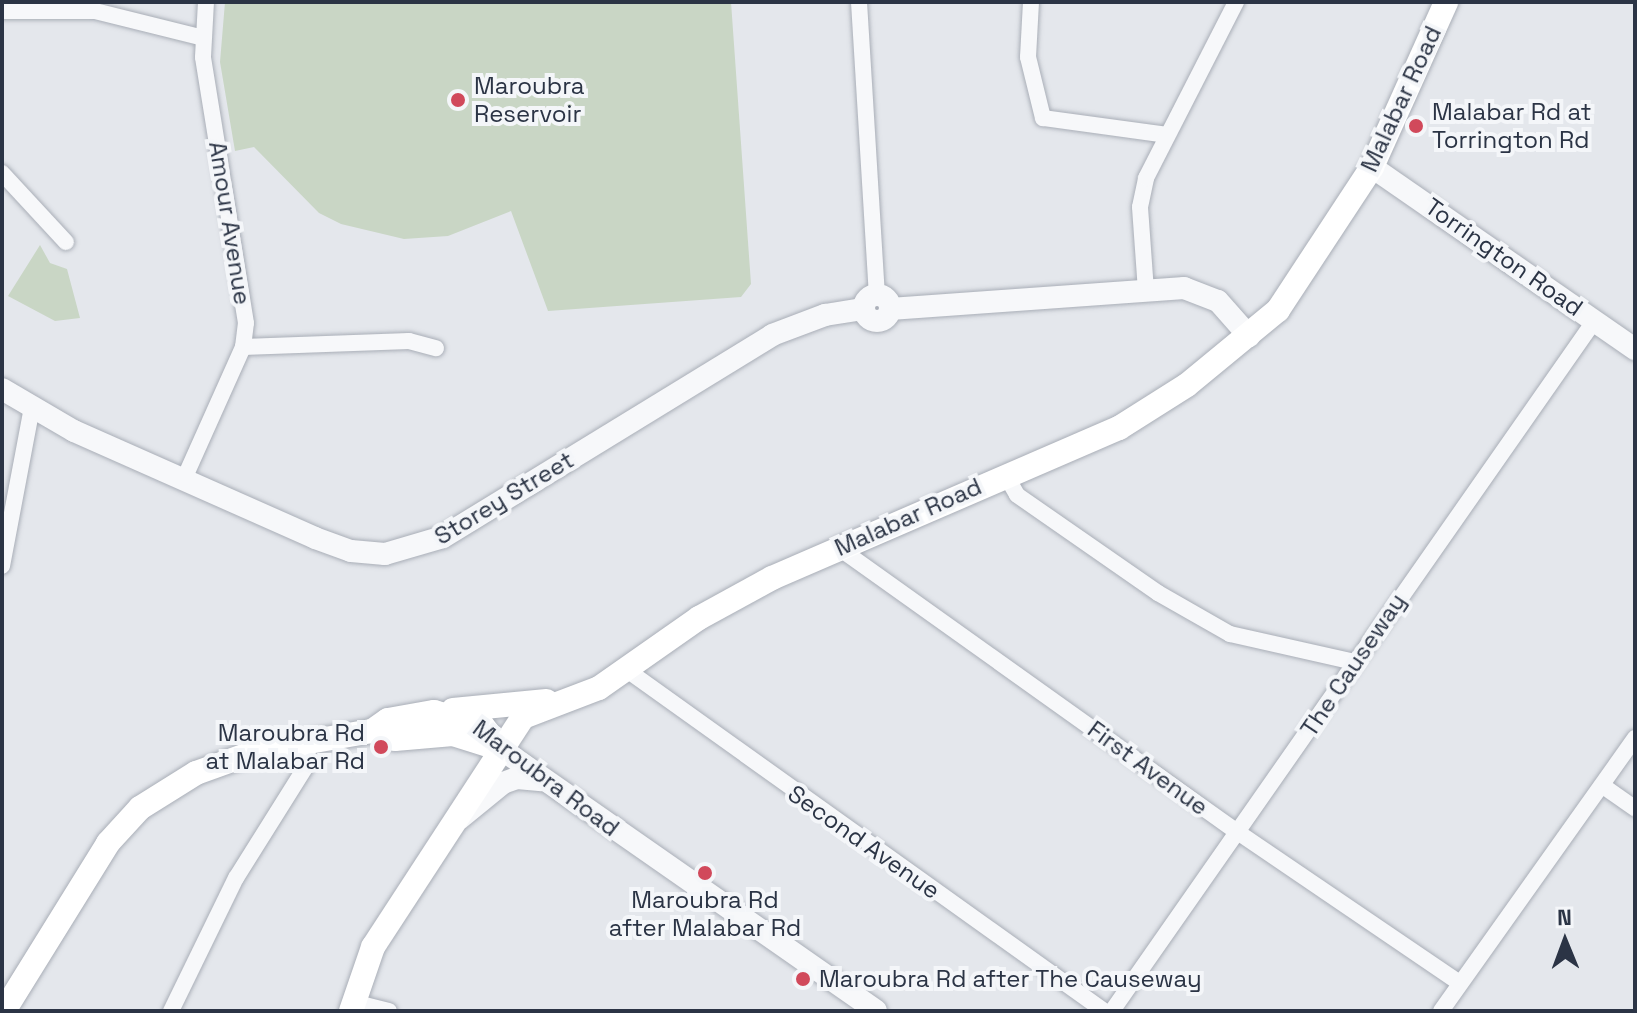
<!DOCTYPE html>
<html>
<head>
<meta charset="utf-8">
<style>
	body { margin:0 }
	#map { position:relative; width:1637px; height:1013px; overflow:hidden; background:#e4e7ec; font-family:"Space Grotesk",sans-serif }
	div>[style] { position:absolute }
	.green>* { inset:0; background:#c9d6c5 }
	.roads { filter:drop-shadow(0 0 2px #a9aeb7) drop-shadow(0 0 2px #a9aeb7) }
	.minor>* { height:16px; margin:-8px; padding:0 8px; transform-origin:8px; border-radius:8px; background:#f7f8fa }
	.tertiary>* { height:22px; margin:-11px; padding:0 11px; transform-origin:11px; border-radius:11px; background:#f7f8fa }
	.tertiary>.ring { margin:-11px; padding:0; box-sizing:content-box; background:none; border:22px solid #f7f8fa; border-radius:50% }
	.secondary>* { height:24px; margin:-12px; padding:0 12px; transform-origin:12px; border-radius:12px; background:#fff }
	.dots>* { width:22px; height:22px; translate:-50% -50%; box-sizing:border-box; border:4px solid #f4f6f9; border-radius:50% }
	span { translate:-50% -50%; white-space:nowrap; text-align:center; line-height:1.15; -webkit-text-stroke:8px #f4f6f9; paint-order:stroke }
	.poi-label { font-size:24px; color:#2b3445 }
	.left { translate:0 -50%; text-align:left }
	.right { translate:-100% -50%; text-align:right }
	.street-label { font-size:24px; color:#2b3445 }
	.frame { position:absolute; inset:0; border:4px solid #2b3445; pointer-events:none }
	.north { position:absolute; left:1525px; top:901px; width:80px; height:80px; -webkit-text-stroke:6px #f4f6f9; paint-order:stroke; rotate:359deg; font-size:22px; font-weight:700; line-height:32px; text-align:center; color:#2b3445 }
	.north::after { content:''; display:block; margin:auto; width:28px; height:36px; background:#2b3445; clip-path:polygon(50% 0,100% 100%,50% 72%,0 100%) }
</style>
</head>
<body>
<div id="map">
	<div class="green">
		<div style="clip-path:polygon(225px 2px,731px 2px,751px 284px,741px 297px,548px 311px,511px 211px,448px 236px,404px 239px,341px 224px,319px 213px,254px 147px,235px 151px,220px 62px)"></div>
		<div style="clip-path:polygon(40px 245px,50px 263px,67px 269px,80px 318px,55px 321px,8px 296px)"></div>
	</div>
	<div class="roads">
		<div class="minor">
			<div style="left:859px;top:2px;width:294px;rotate:86.5deg"></div>
			<div style="left:1031px;top:2px;width:55px;rotate:93.1deg"></div>
			<div style="left:1028px;top:57px;width:63px;rotate:76.2deg"></div>
			<div style="left:1043px;top:118px;width:125px;rotate:7.8deg"></div>
			<div style="left:2px;top:11px;width:93px"></div>
			<div style="left:95px;top:11px;width:111px;rotate:14deg"></div>
			<div style="left:2px;top:173px;width:94px;rotate:47.2deg"></div>
			<div style="left:1146px;top:291px;width:84px;rotate:-94.1deg"></div>
			<div style="left:1140px;top:207px;width:30px;rotate:-78deg"></div>
			<div style="left:1146px;top:178px;width:198px;rotate:-62.9deg"></div>
			<div style="left:243px;top:347px;width:166px;rotate:-2.1deg"></div>
			<div style="left:409px;top:341px;width:28px;rotate:15deg"></div>
			<div style="left:1005px;top:474px;width:24px;rotate:60deg"></div>
			<div style="left:1017px;top:495px;width:172px;rotate:34.8deg"></div>
			<div style="left:1158px;top:593px;width:83px;rotate:29.7deg"></div>
			<div style="left:1230px;top:634px;width:127px;rotate:12.7deg"></div>
			<div style="left:184px;top:479px;width:145px;rotate:-65.9deg"></div>
			<div style="left:243px;top:347px;width:24px;rotate:-83deg"></div>
			<div style="left:246px;top:323px;width:269px;rotate:-99.2deg"></div>
			<div style="left:203px;top:57px;width:55px;rotate:-86.9deg"></div>
			<div style="left:839px;top:548px;width:491px;rotate:35.5deg"></div>
			<div style="left:1239px;top:833px;width:267px;rotate:34.2deg"></div>
			<div style="left:2px;top:566px;width:162px;rotate:-79.3deg"></div>
			<div style="left:627px;top:670px;width:586px;rotate:35.56deg"></div>
			<div style="left:1603px;top:786px;width:39px;rotate:35deg"></div>
			<div style="left:353px;top:1002px;width:37px;rotate:14deg"></div>
			<div style="left:171px;top:1011px;width:148px;rotate:-64deg"></div>
			<div style="left:236px;top:878px;width:133px;rotate:-57.9deg"></div>
			<div style="left:307px;top:765px;width:26px;rotate:-88deg"></div>
			<div style="left:1112px;top:1011px;width:843px;rotate:-55.05deg"></div>
			<div style="left:1441px;top:1011px;width:335px;rotate:-54.6deg"></div>
		</div>
		<div class="tertiary">
			<div style="left:1372px;top:167px;width:320px;rotate:34.7deg"></div>
			<div class="ring" style="left:864px;top:295px;width:4px;height:4px"></div>
			<div style="left:890px;top:309px;width:295px;rotate:-4.1deg"></div>
			<div style="left:1184px;top:288px;width:36px;rotate:21deg"></div>
			<div style="left:1218px;top:301px;width:47px;rotate:48.5deg"></div>
			<div style="left:2px;top:389px;width:83px;rotate:30.3deg"></div>
			<div style="left:74px;top:431px;width:264px;rotate:23.9deg"></div>
			<div style="left:315px;top:538px;width:38px;rotate:20deg"></div>
			<div style="left:351px;top:551px;width:34px;rotate:5deg"></div>
			<div style="left:385px;top:554px;width:60px;rotate:-16.3deg"></div>
			<div style="left:443px;top:537px;width:386px;rotate:-31.5deg"></div>
			<div style="left:772px;top:335px;width:57px;rotate:-20.7deg"></div>
			<div style="left:825px;top:315px;width:39px;rotate:-9deg"></div>
			<div style="left:501px;top:749px;width:457px;rotate:34.9deg"></div>
			<div style="left:459px;top:819px;width:57px;rotate:-39.3deg"></div>
			<div style="left:503px;top:783px;width:15px;rotate:-20deg"></div>
			<div style="left:517px;top:778px;width:25px;rotate:5deg"></div>
		</div>
		<div class="secondary">
			<div style="left:453px;top:710px;width:94px;rotate:-5.5deg"></div>
			<div style="left:372px;top:731px;width:24px;rotate:19deg"></div>
			<div style="left:395px;top:739px;width:58px;rotate:-4.9deg"></div>
			<div style="left:453px;top:734px;width:50px;rotate:17.4deg"></div>
			<div style="left:4px;top:1011px;width:198px;rotate:-58.2deg"></div>
			<div style="left:108px;top:843px;width:47px;rotate:-47.6deg"></div>
			<div style="left:140px;top:808px;width:66px;rotate:-32deg"></div>
			<div style="left:196px;top:773px;width:65px;rotate:-19.8deg"></div>
			<div style="left:257px;top:751px;width:117px;rotate:-9.9deg"></div>
			<div style="left:372px;top:731px;width:19px;rotate:-35deg"></div>
			<div style="left:388px;top:720px;width:47px;rotate:-9.9deg"></div>
			<div style="left:434px;top:712px;width:50px;rotate:15.2deg"></div>
			<div style="left:482px;top:725px;width:31px;rotate:52deg"></div>
			<div style="left:351px;top:1011px;width:68px;rotate:-71deg"></div>
			<div style="left:373px;top:947px;width:275px;rotate:-56.9deg"></div>
			<div style="left:523px;top:717px;width:81px;rotate:-20.9deg"></div>
			<div style="left:599px;top:688px;width:122px;rotate:-35deg"></div>
			<div style="left:699px;top:618px;width:83px;rotate:-28.7deg"></div>
			<div style="left:772px;top:578px;width:378px;rotate:-23.4deg"></div>
			<div style="left:1119px;top:428px;width:80px;rotate:-32.3deg"></div>
			<div style="left:1187px;top:385px;width:118px;rotate:-39.5deg"></div>
			<div style="left:1278px;top:310px;width:171px;rotate:-56.7deg"></div>
			<div style="left:1372px;top:167px;width:181px;rotate:-65.8deg"></div>
		</div>
	</div>
	<div class="dots">
		<div style="left:458px;top:100px;background:#d1495b"></div>
		<div style="left:1416px;top:126px;background:#d1495b"></div>
		<div style="left:381px;top:747px;background:#d1495b"></div>
		<div style="left:705px;top:873px;background:#d1495b"></div>
		<div style="left:803px;top:979px;background:#d1495b"></div>
	</div>
	<div class="poi-label">
		<span class="left" style="left:474px;top:100px">Maroubra<br>Reservoir</span>
		<span class="left" style="left:1432px;top:126px">Malabar Rd at<br>Torrington Rd</span>
		<span class="right" style="left:365px;top:747px">Maroubra Rd<br>at Malabar Rd</span>
		<span style="left:705px;top:914px">Maroubra Rd<br>after Malabar Rd</span>
		<span class="left" style="left:819px;top:979px">Maroubra Rd after The Causeway</span>
	</div>
	<div class="street-label">
		<span style="left:1401px;top:99px;rotate:-65deg">Malabar Road</span>
		<span style="left:230px;top:223px;rotate:81deg">Amour Avenue</span>
		<span style="left:1504px;top:257px;rotate:35deg">Torrington Road</span>
		<span style="left:504px;top:498px;rotate:-31deg">Storey Street</span>
		<span style="left:908px;top:517px;rotate:-24deg">Malabar Road</span>
		<span style="left:1353px;top:665px;rotate:-56deg">The Causeway</span>
		<span style="left:1148px;top:768px;rotate:36deg">First Avenue</span>
		<span style="left:546px;top:778px;rotate:37deg">Maroubra Road</span>
		<span style="left:864px;top:842px;rotate:35deg">Second Avenue</span>
	</div>
	<div class="frame"></div>
	<div class="north">N</div>
</div>
</body>
</html>
